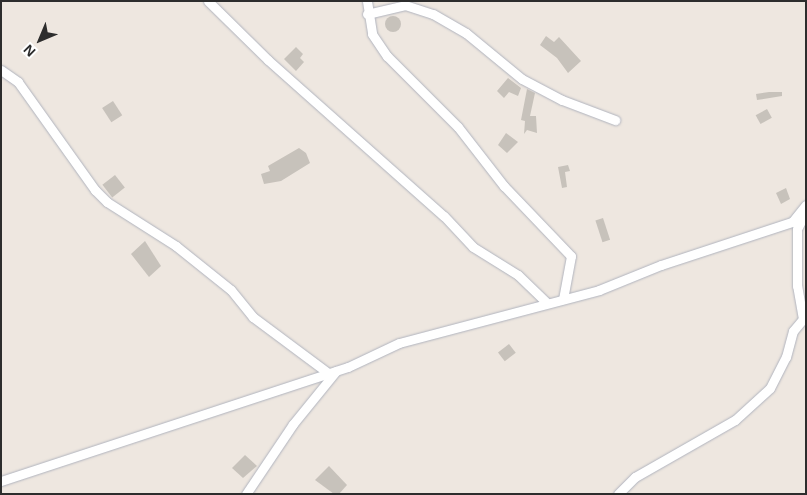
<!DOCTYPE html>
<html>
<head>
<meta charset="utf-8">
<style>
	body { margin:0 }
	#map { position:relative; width:807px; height:495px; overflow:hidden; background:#eee7e0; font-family:Arial,sans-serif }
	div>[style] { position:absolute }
	.building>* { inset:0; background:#c7c2bb; transform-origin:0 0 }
	.round { border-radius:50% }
	.roads { filter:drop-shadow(0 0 1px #b0b3bd) drop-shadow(0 0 1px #b0b3bd) }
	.minor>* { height:9px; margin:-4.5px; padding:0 4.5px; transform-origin:4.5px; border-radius:4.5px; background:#fff }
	span { translate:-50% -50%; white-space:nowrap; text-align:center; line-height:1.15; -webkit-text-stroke:5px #fff; paint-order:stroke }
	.frame { position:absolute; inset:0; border:2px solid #2d2d2d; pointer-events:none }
	.north { position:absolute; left:15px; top:15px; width:50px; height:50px; -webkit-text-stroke:4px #fff; paint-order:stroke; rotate:225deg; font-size:14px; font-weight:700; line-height:20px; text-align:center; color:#2d2d2d }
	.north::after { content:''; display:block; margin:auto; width:18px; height:22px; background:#2d2d2d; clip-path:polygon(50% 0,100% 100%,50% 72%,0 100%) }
</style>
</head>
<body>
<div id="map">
	<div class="building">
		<div class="round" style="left:385px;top:16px;width:16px;height:16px"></div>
		<div style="clip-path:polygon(546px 36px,554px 42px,559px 37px,581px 61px,568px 73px,557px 58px,540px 45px)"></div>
		<div style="clip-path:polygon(296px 47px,303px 54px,300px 58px,304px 62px,296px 71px,284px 59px)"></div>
		<div style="clip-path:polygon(508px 78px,521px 88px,518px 96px,509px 92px,504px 98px,497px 91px)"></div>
		<div style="clip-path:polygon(527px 89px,535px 93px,530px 116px,536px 116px,537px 133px,527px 130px,524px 134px,525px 121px,521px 120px)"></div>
		<div style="clip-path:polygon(769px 92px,782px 92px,782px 96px,757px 100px,756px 94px)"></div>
		<div style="left:113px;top:101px;width:17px;height:13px;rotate:57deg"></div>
		<div style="left:767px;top:109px;width:10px;height:13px;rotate:61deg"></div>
		<div style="clip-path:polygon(506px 133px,518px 142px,507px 153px,498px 145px)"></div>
		<div style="clip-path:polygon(299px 148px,306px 153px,310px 163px,281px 181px,264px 184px,261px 174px,270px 171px,268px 166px)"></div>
		<div style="clip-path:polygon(568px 165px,570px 171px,565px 172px,567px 187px,562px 188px,558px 167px)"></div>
		<div style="left:115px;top:175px;width:16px;height:16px;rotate:52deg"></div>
		<div style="clip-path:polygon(786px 188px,790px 199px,781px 204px,776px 193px)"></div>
		<div style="left:603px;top:218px;width:23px;height:8px;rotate:72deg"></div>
		<div style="clip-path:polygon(145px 241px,161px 266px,149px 277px,131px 254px)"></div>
		<div style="left:509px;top:344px;width:11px;height:14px;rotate:52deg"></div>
		<div style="clip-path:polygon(245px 455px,257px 466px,243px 478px,232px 468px)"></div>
		<div style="clip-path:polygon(329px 466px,347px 485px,339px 494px,334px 494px,315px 480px)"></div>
	</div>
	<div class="roads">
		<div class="minor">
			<div style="left:208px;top:1px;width:84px;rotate:44.5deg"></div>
			<div style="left:268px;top:60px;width:235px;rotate:41.6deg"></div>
			<div style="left:444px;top:216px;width:42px;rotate:46.9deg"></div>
			<div style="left:473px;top:247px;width:53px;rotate:31.9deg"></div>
			<div style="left:518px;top:275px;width:40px;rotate:44deg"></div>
			<div style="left:367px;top:1px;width:33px;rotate:81deg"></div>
			<div style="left:372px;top:34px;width:27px;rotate:56deg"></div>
			<div style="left:387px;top:56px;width:100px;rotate:45deg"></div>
			<div style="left:458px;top:127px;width:75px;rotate:52.1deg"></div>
			<div style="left:504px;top:186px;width:97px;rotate:46.3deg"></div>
			<div style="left:571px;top:256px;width:44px;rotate:100.5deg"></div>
			<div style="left:367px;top:14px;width:39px;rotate:-13deg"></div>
			<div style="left:405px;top:5px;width:29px;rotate:18deg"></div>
			<div style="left:433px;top:14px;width:38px;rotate:30deg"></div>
			<div style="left:466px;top:33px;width:72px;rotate:39.4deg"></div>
			<div style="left:522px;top:79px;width:45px;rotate:27.7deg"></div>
			<div style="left:562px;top:100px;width:57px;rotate:20.7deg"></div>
			<div style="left:1px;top:70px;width:21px;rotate:35deg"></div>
			<div style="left:18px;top:82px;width:133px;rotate:54.5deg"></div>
			<div style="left:95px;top:190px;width:17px;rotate:45deg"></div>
			<div style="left:107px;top:202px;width:82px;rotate:32.5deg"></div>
			<div style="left:176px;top:246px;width:70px;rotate:38.7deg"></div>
			<div style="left:231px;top:290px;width:35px;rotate:51deg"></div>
			<div style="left:253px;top:317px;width:94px;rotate:36.7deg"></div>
			<div style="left:1px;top:481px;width:365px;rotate:-18.2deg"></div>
			<div style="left:348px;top:367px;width:56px;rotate:-25.2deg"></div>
			<div style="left:399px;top:343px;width:207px;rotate:-14.8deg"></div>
			<div style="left:599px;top:290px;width:67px;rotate:-22deg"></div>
			<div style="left:661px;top:265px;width:138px;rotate:-18.2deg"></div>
			<div style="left:792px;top:222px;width:22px;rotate:-51deg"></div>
			<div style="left:246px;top:494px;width:84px;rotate:-56.1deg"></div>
			<div style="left:293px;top:424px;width:68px;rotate:-50.9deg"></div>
			<div style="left:618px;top:494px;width:24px;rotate:-45deg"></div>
			<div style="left:635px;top:477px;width:115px;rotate:-29.7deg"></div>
			<div style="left:735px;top:420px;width:47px;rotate:-42.4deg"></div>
			<div style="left:770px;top:388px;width:35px;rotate:-63deg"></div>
			<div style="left:786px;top:357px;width:27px;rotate:-75deg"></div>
			<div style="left:793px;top:331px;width:16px;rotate:-50deg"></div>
			<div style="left:803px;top:319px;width:34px;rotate:-100deg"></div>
			<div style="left:797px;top:286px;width:57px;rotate:-90deg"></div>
			<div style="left:797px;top:229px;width:19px;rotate:-62deg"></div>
		</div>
	</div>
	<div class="frame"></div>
	<div class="north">N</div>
</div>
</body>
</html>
